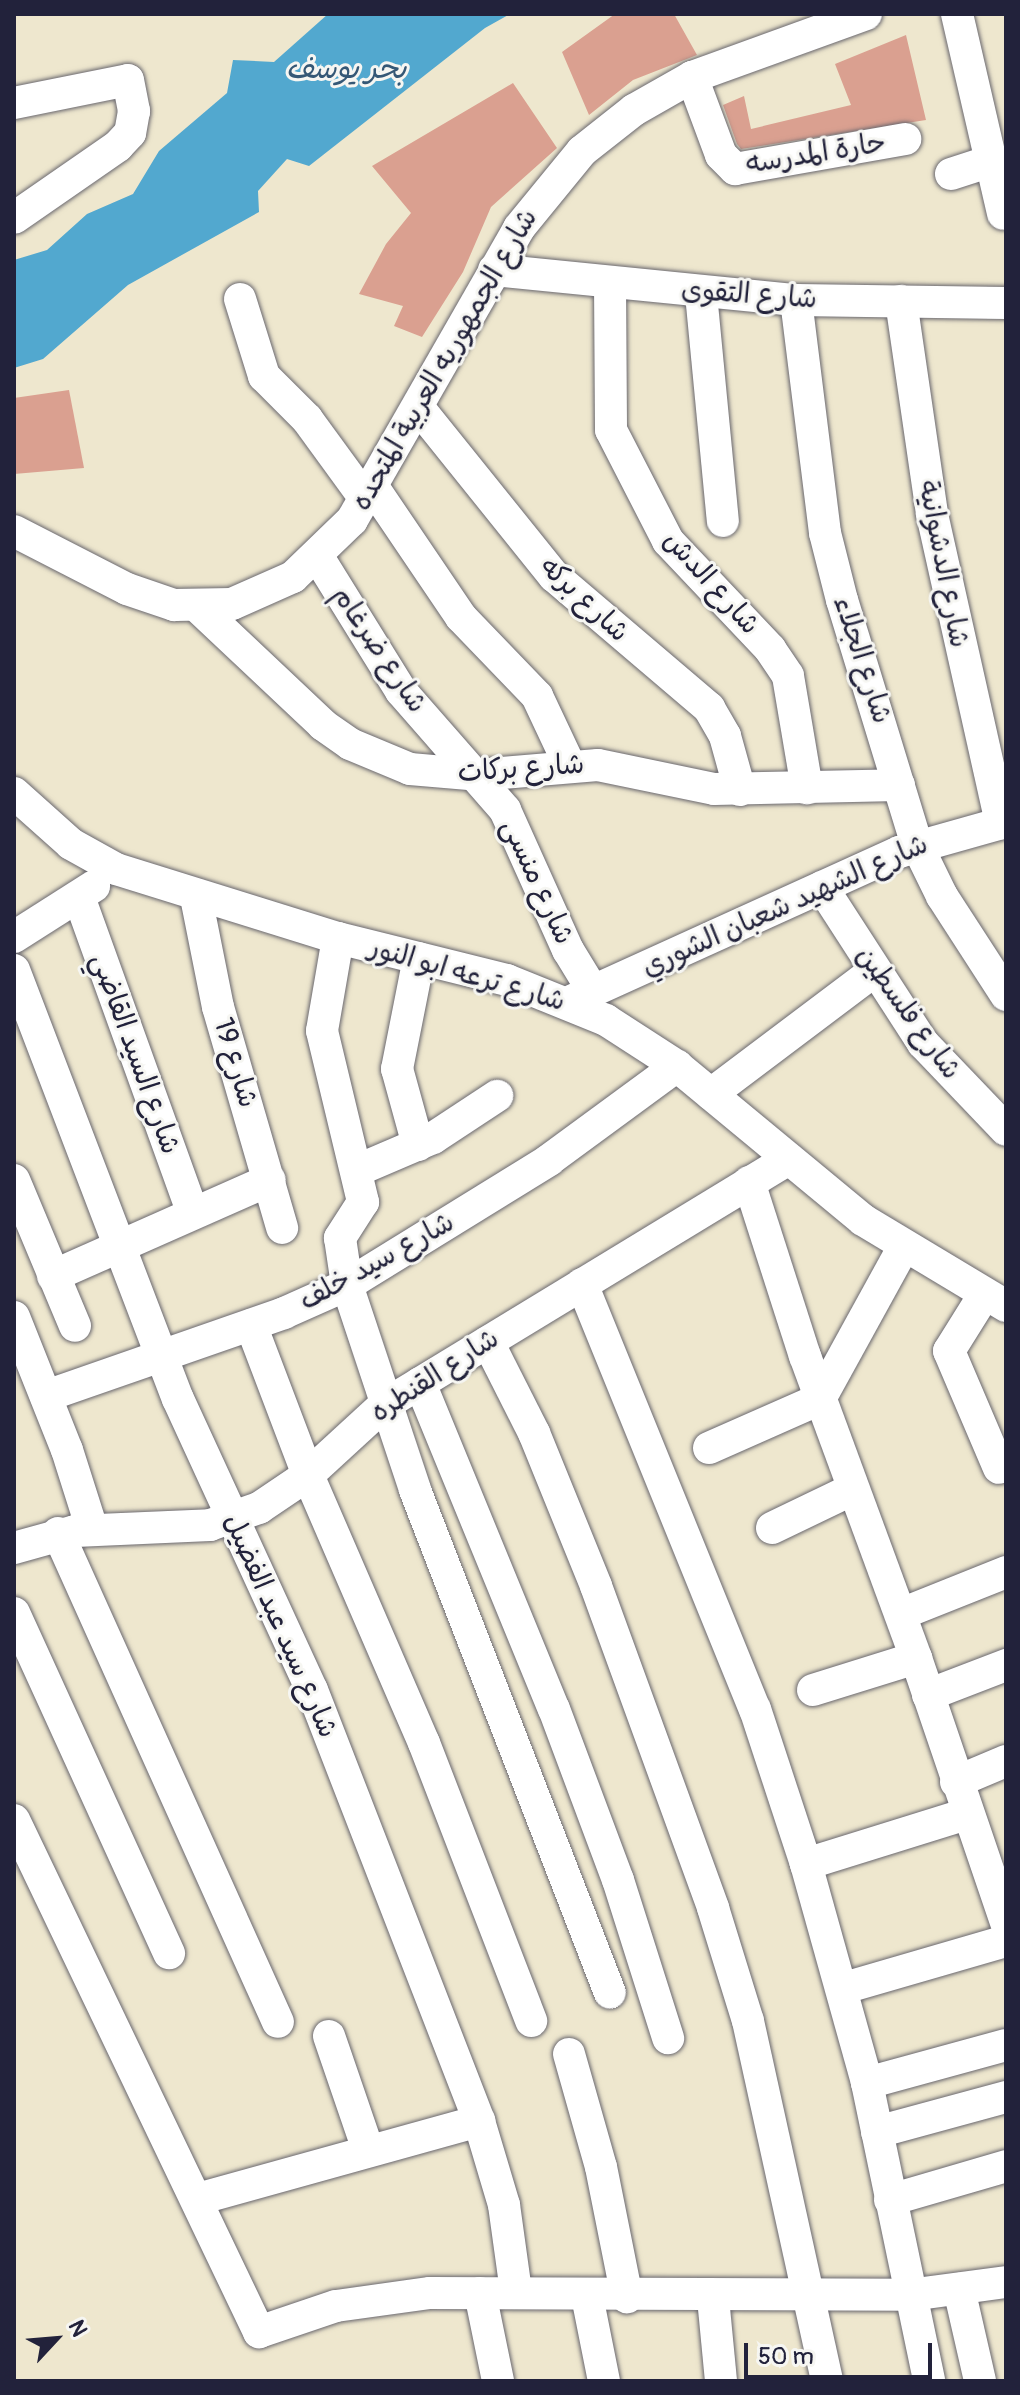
<!DOCTYPE html>
<html>
<head>
<meta charset="utf-8">
<style>
	body { margin:0 }
	#map { position:relative; width:1020px; height:2395px; overflow:hidden; background:#eee7ce; font-family:Pangolin,"Playpen Sans Arabic",sans-serif }
	div>[style] { position:absolute }
	.water>* { inset:0; background:#52a8cf }
	.building>* { inset:0; background:#daa090 }
	.roads { filter:drop-shadow(0 0 2px #69676e) drop-shadow(0 0 2px #69676e) }
	.minor>* { height:32px; margin:-16px; padding:0 16px; transform-origin:16px; border-radius:16px; background:#fff }
	span { translate:-50% -50%; white-space:nowrap; text-align:center; line-height:1.15; -webkit-text-stroke:6px #f6f6f2; paint-order:stroke }
	.street-label { font-size:28px; color:#22223b }
	.water-label { font-size:30px; color:#355876; font-style:italic }
	.frame { position:absolute; inset:0; border:16px solid #22223b; pointer-events:none }
	.north { position:absolute; left:16px; top:2299px; width:80px; height:80px; -webkit-text-stroke:6px #f6f6f2; paint-order:stroke; rotate:64deg; font-size:22px; font-weight:700; line-height:32px; text-align:center; color:#22223b }
	.north::after { content:''; display:block; margin:auto; width:28px; height:36px; background:#22223b; clip-path:polygon(50% 0,100% 100%,50% 72%,0 100%) }
	.scale { position:absolute; left:744px; top:2343px; width:188px; height:36px; box-sizing:border-box; border:4px solid #22223b; border-top:0; padding-left:10px; font-size:24px; line-height:28px; white-space:nowrap; color:#22223b; -webkit-text-stroke:6px #f6f6f2; paint-order:stroke }
</style>
</head>
<body>
<div id="map">
	<div class="water">
		<div style="clip-path:polygon(328px 14px,510px 14px,485px 28px,309px 166px,287px 159px,258px 191px,259px 212px,128px 285px,43px 359px,14px 368px,14px 260px,47px 250px,87px 214px,133px 194px,159px 151px,227px 93px,233px 60px,274px 62px)"></div>
	</div>
	<div class="building">
		<div style="clip-path:polygon(615px 14px,674px 14px,697px 55px,633px 80px,589px 115px,562px 52px)"></div>
		<div style="clip-path:polygon(906px 35px,926px 120px,741px 149px,737px 144px,723px 105px,744px 96px,751px 129px,851px 105px,835px 64px)"></div>
		<div style="clip-path:polygon(513px 83px,557px 148px,491px 207px,463px 272px,422px 337px,394px 326px,403px 306px,359px 294px,386px 244px,411px 213px,372px 166px)"></div>
		<div style="clip-path:polygon(69px 390px,84px 468px,14px 474px,14px 398px)"></div>
	</div>
	<div class="roads">
		<div class="minor">
			<div style="left:957px;top:14px;width:205px;rotate:77deg"></div>
			<div style="left:692px;top:77px;width:83px;rotate:69.6deg"></div>
			<div style="left:721px;top:155px;width:20px;rotate:45deg"></div>
			<div style="left:735px;top:169px;width:173px;rotate:-10deg"></div>
			<div style="left:14px;top:103px;width:116px;rotate:-11.4deg"></div>
			<div style="left:128px;top:80px;width:32px;rotate:79deg"></div>
			<div style="left:134px;top:111px;width:22px;rotate:100deg"></div>
			<div style="left:130px;top:133px;width:18px;rotate:133deg"></div>
			<div style="left:118px;top:146px;width:126px;rotate:145.3deg"></div>
			<div style="left:951px;top:174px;width:42px;rotate:-18deg"></div>
			<div style="left:494px;top:270px;width:303px;rotate:5.7deg"></div>
			<div style="left:796px;top:300px;width:210px;rotate:0.8deg"></div>
			<div style="left:610px;top:283px;width:147px;rotate:89.6deg"></div>
			<div style="left:611px;top:430px;width:125px;rotate:62.8deg"></div>
			<div style="left:668px;top:541px;width:149px;rotate:46.6deg"></div>
			<div style="left:770px;top:649px;width:32px;rotate:56deg"></div>
			<div style="left:788px;top:676px;width:114px;rotate:80.4deg"></div>
			<div style="left:701px;top:294px;width:228px;rotate:84.5deg"></div>
			<div style="left:240px;top:299px;width:81px;rotate:72.7deg"></div>
			<div style="left:264px;top:376px;width:61px;rotate:45deg"></div>
			<div style="left:307px;top:419px;width:100px;rotate:53.9deg"></div>
			<div style="left:796px;top:300px;width:235px;rotate:82.9deg"></div>
			<div style="left:825px;top:533px;width:69px;rotate:75.8deg"></div>
			<div style="left:842px;top:600px;width:256px;rotate:73deg"></div>
			<div style="left:917px;top:845px;width:57px;rotate:63.9deg"></div>
			<div style="left:942px;top:896px;width:118px;rotate:57.1deg"></div>
			<div style="left:901px;top:301px;width:215px;rotate:81.7deg"></div>
			<div style="left:932px;top:514px;width:317px;rotate:77.4deg"></div>
			<div style="left:418px;top:407px;width:217px;rotate:51.2deg"></div>
			<div style="left:554px;top:576px;width:204px;rotate:40.4deg"></div>
			<div style="left:709px;top:708px;width:32px;rotate:60deg"></div>
			<div style="left:725px;top:736px;width:56px;rotate:74.5deg"></div>
			<div style="left:373px;top:487px;width:157px;rotate:55.9deg"></div>
			<div style="left:461px;top:617px;width:110px;rotate:46.1deg"></div>
			<div style="left:537px;top:696px;width:75px;rotate:64.8deg"></div>
			<div style="left:14px;top:531px;width:127px;rotate:27.2deg"></div>
			<div style="left:127px;top:589px;width:50px;rotate:18.8deg"></div>
			<div style="left:174px;top:605px;width:58px;rotate:-1deg"></div>
			<div style="left:232px;top:604px;width:67px;rotate:-23.9deg"></div>
			<div style="left:293px;top:577px;width:82px;rotate:-44deg"></div>
			<div style="left:352px;top:520px;width:336px;rotate:-60.2deg"></div>
			<div style="left:519px;top:228px;width:99px;rotate:-50.7deg"></div>
			<div style="left:582px;top:151px;width:66px;rotate:-38.3deg"></div>
			<div style="left:634px;top:110px;width:67px;rotate:-29.6deg"></div>
			<div style="left:692px;top:77px;width:185px;rotate:-19.9deg"></div>
			<div style="left:318px;top:557px;width:158px;rotate:58.2deg"></div>
			<div style="left:401px;top:691px;width:158px;rotate:48.8deg"></div>
			<div style="left:505px;top:810px;width:154px;rotate:65.8deg"></div>
			<div style="left:568px;top:950px;width:48px;rotate:58.6deg"></div>
			<div style="left:198px;top:607px;width:172px;rotate:43.3deg"></div>
			<div style="left:323px;top:725px;width:33px;rotate:35deg"></div>
			<div style="left:350px;top:744px;width:65px;rotate:22.6deg"></div>
			<div style="left:410px;top:769px;width:68px;rotate:5deg"></div>
			<div style="left:478px;top:775px;width:120px;rotate:-4.8deg"></div>
			<div style="left:598px;top:765px;width:118px;rotate:11.7deg"></div>
			<div style="left:714px;top:789px;width:185px;rotate:-1.2deg"></div>
			<div style="left:14px;top:793px;width:76px;rotate:41.8deg"></div>
			<div style="left:71px;top:844px;width:51px;rotate:29.1deg"></div>
			<div style="left:116px;top:869px;width:232px;rotate:17.3deg"></div>
			<div style="left:338px;top:938px;width:174px;rotate:14deg"></div>
			<div style="left:507px;top:980px;width:107px;rotate:22deg"></div>
			<div style="left:606px;top:1020px;width:85px;rotate:32.9deg"></div>
			<div style="left:677px;top:1066px;width:241px;rotate:39.6deg"></div>
			<div style="left:863px;top:1220px;width:167px;rotate:31deg"></div>
			<div style="left:822px;top:887px;width:186px;rotate:57.1deg"></div>
			<div style="left:923px;top:1043px;width:120px;rotate:46.3deg"></div>
			<div style="left:79px;top:897px;width:334px;rotate:70.2deg"></div>
			<div style="left:196px;top:897px;width:112px;rotate:78.7deg"></div>
			<div style="left:218px;top:1007px;width:230px;rotate:73.8deg"></div>
			<div style="left:14px;top:937px;width:95px;rotate:-32.5deg"></div>
			<div style="left:338px;top:938px;width:94px;rotate:99.8deg"></div>
			<div style="left:322px;top:1031px;width:176px;rotate:76.5deg"></div>
			<div style="left:363px;top:1202px;width:43px;rotate:122.6deg"></div>
			<div style="left:340px;top:1238px;width:48px;rotate:81.5deg"></div>
			<div style="left:347px;top:1285px;width:216px;rotate:71.6deg"></div>
			<div style="left:415px;top:1490px;width:539px;rotate:68.81deg"></div>
			<div style="left:14px;top:970px;width:459px;rotate:69.1deg"></div>
			<div style="left:178px;top:1399px;width:320px;rotate:65.3deg"></div>
			<div style="left:312px;top:1690px;width:462px;rotate:68.8deg"></div>
			<div style="left:479px;top:2121px;width:88px;rotate:73.4deg"></div>
			<div style="left:504px;top:2205px;width:88px;rotate:82.1deg"></div>
			<div style="left:573px;top:1000px;width:358px;rotate:-24.4deg"></div>
			<div style="left:899px;top:852px;width:111px;rotate:-15.7deg"></div>
			<div style="left:711px;top:1094px;width:204px;rotate:-37deg"></div>
			<div style="left:418px;top:1145px;width:79px;rotate:-105.4deg"></div>
			<div style="left:397px;top:1069px;width:113px;rotate:-78.8deg"></div>
			<div style="left:358px;top:1170px;width:82px;rotate:-23.1deg"></div>
			<div style="left:433px;top:1138px;width:77px;rotate:-33.3deg"></div>
			<div style="left:14px;top:1180px;width:158px;rotate:67.3deg"></div>
			<div style="left:749px;top:1182px;width:183px;rotate:72.2deg"></div>
			<div style="left:805px;top:1356px;width:322px;rotate:69.8deg"></div>
			<div style="left:916px;top:1658px;width:280px;rotate:71.2deg"></div>
			<div style="left:53px;top:1276px;width:237px;rotate:-23.9deg"></div>
			<div style="left:582px;top:1284px;width:459px;rotate:67.9deg"></div>
			<div style="left:755px;top:1709px;width:163px;rotate:71.8deg"></div>
			<div style="left:806px;top:1864px;width:227px;rotate:74.4deg"></div>
			<div style="left:867px;top:2083px;width:304px;rotate:78.2deg"></div>
			<div style="left:984px;top:1295px;width:66px;rotate:122deg"></div>
			<div style="left:949px;top:1351px;width:127px;rotate:66.9deg"></div>
			<div style="left:14px;top:1317px;width:143px;rotate:68.3deg"></div>
			<div style="left:67px;top:1450px;width:83px;rotate:72.4deg"></div>
			<div style="left:251px;top:1325px;width:160px;rotate:69.2deg"></div>
			<div style="left:308px;top:1475px;width:292px;rotate:66.6deg"></div>
			<div style="left:424px;top:1743px;width:298px;rotate:68.9deg"></div>
			<div style="left:488px;top:1342px;width:102px;rotate:63.2deg"></div>
			<div style="left:534px;top:1433px;width:165px;rotate:67.9deg"></div>
			<div style="left:596px;top:1586px;width:343px;rotate:70deg"></div>
			<div style="left:713px;top:1908px;width:118px;rotate:72.8deg"></div>
			<div style="left:748px;top:2021px;width:369px;rotate:77.6deg"></div>
			<div style="left:420px;top:1383px;width:352px;rotate:67.7deg"></div>
			<div style="left:554px;top:1709px;width:183px;rotate:69.5deg"></div>
			<div style="left:618px;top:1880px;width:166px;rotate:72.4deg"></div>
			<div style="left:46px;top:1396px;width:252px;rotate:-19.2deg"></div>
			<div style="left:284px;top:1313px;width:69px;rotate:-24deg"></div>
			<div style="left:347px;top:1285px;width:238px;rotate:-31.7deg"></div>
			<div style="left:549px;top:1160px;width:159px;rotate:-36.3deg"></div>
			<div style="left:709px;top:1448px;width:121px;rotate:-23.8deg"></div>
			<div style="left:820px;top:1399px;width:172px;rotate:-61.2deg"></div>
			<div style="left:772px;top:1528px;width:90px;rotate:-25.7deg"></div>
			<div style="left:58px;top:1533px;width:536px;rotate:65.78deg"></div>
			<div style="left:14px;top:1548px;width:63px;rotate:-15.6deg"></div>
			<div style="left:75px;top:1531px;width:135px;rotate:-2.5deg"></div>
			<div style="left:210px;top:1525px;width:52px;rotate:-19.1deg"></div>
			<div style="left:259px;top:1508px;width:59px;rotate:-34deg"></div>
			<div style="left:308px;top:1475px;width:103px;rotate:-42.6deg"></div>
			<div style="left:384px;top:1405px;width:473px;rotate:-31.3deg"></div>
			<div style="left:14px;top:1613px;width:374px;rotate:65.5deg"></div>
			<div style="left:901px;top:1614px;width:113px;rotate:-21.8deg"></div>
			<div style="left:813px;top:1690px;width:108px;rotate:-17.3deg"></div>
			<div style="left:928px;top:1695px;width:84px;rotate:-21deg"></div>
			<div style="left:956px;top:1782px;width:54px;rotate:-22.8deg"></div>
			<div style="left:14px;top:1820px;width:568px;rotate:64.43deg"></div>
			<div style="left:259px;top:2332px;width:81px;rotate:-18.7deg"></div>
			<div style="left:336px;top:2306px;width:95px;rotate:-7.9deg"></div>
			<div style="left:430px;top:2293px;width:480px;rotate:0.2deg"></div>
			<div style="left:910px;top:2295px;width:97px;rotate:-7.7deg"></div>
			<div style="left:806px;top:1864px;width:169px;rotate:-17.3deg"></div>
			<div style="left:844px;top:1988px;width:169px;rotate:-16.2deg"></div>
			<div style="left:329px;top:2036px;width:120px;rotate:71.1deg"></div>
			<div style="left:569px;top:2054px;width:117px;rotate:74.2deg"></div>
			<div style="left:601px;top:2167px;width:133px;rotate:78.7deg"></div>
			<div style="left:867px;top:2083px;width:144px;rotate:-15.3deg"></div>
			<div style="left:877px;top:2132px;width:134px;rotate:-15.2deg"></div>
			<div style="left:198px;top:2199px;width:292px;rotate:-15.5deg"></div>
			<div style="left:890px;top:2200px;width:121px;rotate:-16.3deg"></div>
			<div style="left:959px;top:2289px;width:94px;rotate:77.1deg"></div>
			<div style="left:480px;top:2293px;width:90px;rotate:78.4deg"></div>
			<div style="left:587px;top:2296px;width:87px;rotate:78.7deg"></div>
			<div style="left:713px;top:2298px;width:83px;rotate:84.5deg"></div>
		</div>
	</div>
	<div class="street-label">
		<span style="left:816px;top:154px;rotate:-9deg">حارة المدرسه</span>
		<span style="left:749px;top:295px;rotate:4deg">شارع التقوى</span>
		<span style="left:445px;top:360px;rotate:-60deg">شارع الجمهوريه العربية المتحده</span>
		<span style="left:943px;top:564px;rotate:79deg">شارع الدشوانية</span>
		<span style="left:711px;top:583px;rotate:48deg">شارع الدش</span>
		<span style="left:584px;top:600px;rotate:43deg">شارع بركه</span>
		<span style="left:379px;top:650px;rotate:56deg">شارع ضرغام</span>
		<span style="left:862px;top:660px;rotate:72deg">شارع الجلاء</span>
		<span style="left:521px;top:769px;rotate:-4deg">شارع بركات</span>
		<span style="left:537px;top:882px;rotate:65deg">شارع منسى</span>
		<span style="left:785px;top:906px;rotate:-24deg">شارع الشهيد شعبان الشوري</span>
		<span style="left:467px;top:975px;rotate:16deg">شارع ترعه ابو النور</span>
		<span style="left:908px;top:1013px;rotate:54deg">شارع فلسطين</span>
		<span style="left:135px;top:1054px;rotate:70deg">شارع السيد القاضي</span>
		<span style="left:235px;top:1063px;rotate:73deg">شارع 19</span>
		<span style="left:377px;top:1262px;rotate:-29deg">شارع سيد خلف</span>
		<span style="left:435px;top:1376px;rotate:-33deg">شارع القنطره</span>
		<span style="left:280px;top:1626px;rotate:66deg">شارع سيد عبد الفضيل</span>
	</div>
	<div class="water-label">
		<span style="left:346px;top:69px">بحر يوسف</span>
	</div>
	<div class="frame"></div>
	<div class="north">N</div>
	<div class="scale">50 m</div>
</div>
</body>
</html>
